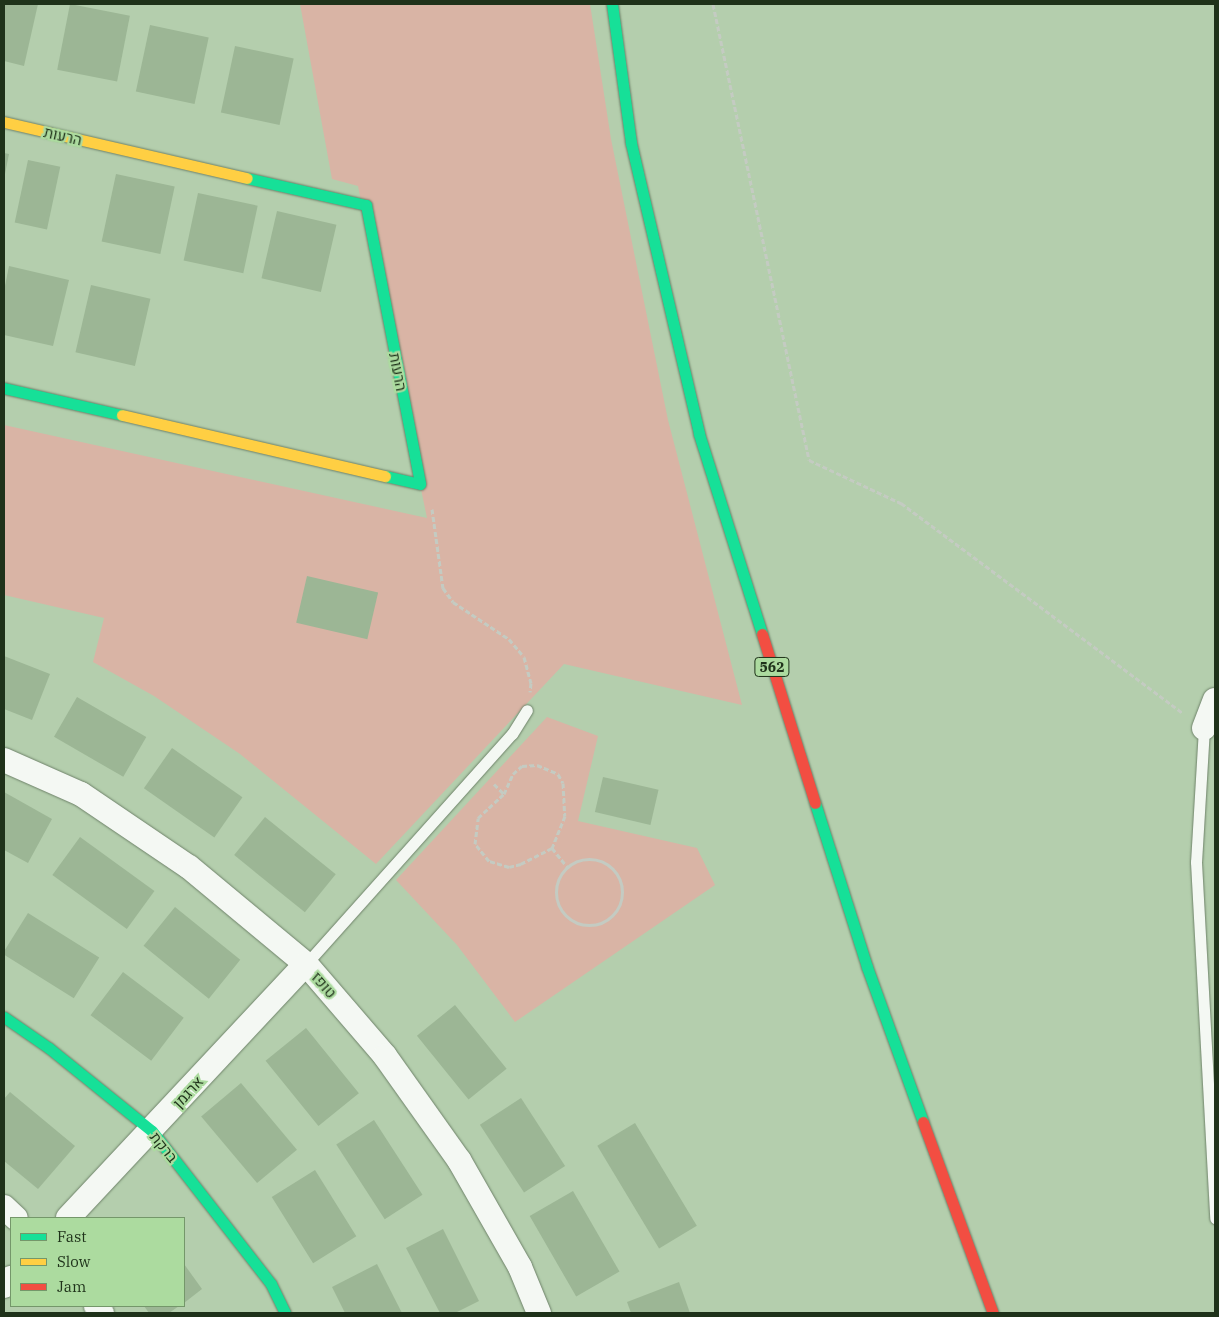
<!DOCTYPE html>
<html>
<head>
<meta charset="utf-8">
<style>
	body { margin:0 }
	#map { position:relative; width:1219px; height:1317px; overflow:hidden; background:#b4cead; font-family:"IBM Plex Serif",Heebo,serif }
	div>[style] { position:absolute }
	.green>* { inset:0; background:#d9b4a5 }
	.building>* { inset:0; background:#9cb695; transform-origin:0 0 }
	.path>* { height:3px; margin-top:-1.5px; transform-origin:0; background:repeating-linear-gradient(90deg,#c4cbc2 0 5px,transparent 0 7.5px) }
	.path>.ring { margin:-1.5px; padding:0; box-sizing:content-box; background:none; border:3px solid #c4cbc2; border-radius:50% }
	.roads { filter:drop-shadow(0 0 1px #6e8269) drop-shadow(0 0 1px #6e8269) }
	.lane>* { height:11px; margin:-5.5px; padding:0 5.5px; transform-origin:5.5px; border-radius:5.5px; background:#f4f8f3 }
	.street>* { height:24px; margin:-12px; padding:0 12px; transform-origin:12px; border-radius:12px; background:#f4f8f3 }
	.fast>* { height:11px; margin:-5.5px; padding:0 5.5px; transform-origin:5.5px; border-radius:5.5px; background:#16e098 }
	.slow>* { height:11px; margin:-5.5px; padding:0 5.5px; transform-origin:5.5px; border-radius:5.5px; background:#ffcf43 }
	.jam>* { height:11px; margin:-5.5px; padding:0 5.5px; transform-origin:5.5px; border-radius:5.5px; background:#f24e42 }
	span { translate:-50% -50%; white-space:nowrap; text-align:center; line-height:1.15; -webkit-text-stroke:4.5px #acdb9f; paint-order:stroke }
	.shield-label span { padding:1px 4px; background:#acdb9f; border:1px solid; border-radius:4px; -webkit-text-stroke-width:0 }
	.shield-label { font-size:14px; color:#1f321a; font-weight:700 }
	.street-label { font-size:15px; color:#1f321a }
	.frame { position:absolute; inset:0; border:5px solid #1f321a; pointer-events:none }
	.legend { position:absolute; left:10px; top:1217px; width:175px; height:90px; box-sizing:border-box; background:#acdb9f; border:1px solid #74976a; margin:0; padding:6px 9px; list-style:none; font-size:15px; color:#1f321a }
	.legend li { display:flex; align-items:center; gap:10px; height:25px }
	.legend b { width:25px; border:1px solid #74976a }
</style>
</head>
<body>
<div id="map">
	<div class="green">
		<div style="clip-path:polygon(300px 4px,590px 4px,611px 139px,668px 420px,742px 705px,564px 664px,376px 864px,240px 754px,154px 696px,93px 662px,104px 618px,4px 595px,4px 425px,427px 518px,358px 186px,332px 179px)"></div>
		<div style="clip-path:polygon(547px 717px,598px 736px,578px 821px,697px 848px,715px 885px,515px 1022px,457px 945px,396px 880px)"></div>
	</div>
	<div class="building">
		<div style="clip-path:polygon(4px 4px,38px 4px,24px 66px,4px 61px)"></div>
		<div style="left:70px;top:4px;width:61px;height:67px;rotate:11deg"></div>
		<div style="left:150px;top:25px;width:60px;height:68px;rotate:12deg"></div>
		<div style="left:235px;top:46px;width:60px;height:68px;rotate:12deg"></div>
		<div style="clip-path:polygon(4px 153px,9px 154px,5px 174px,4px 174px)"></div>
		<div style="left:28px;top:160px;width:33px;height:64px;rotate:12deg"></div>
		<div style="left:116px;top:174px;width:60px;height:69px;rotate:12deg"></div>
		<div style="left:198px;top:193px;width:61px;height:69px;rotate:12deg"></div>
		<div style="left:277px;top:211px;width:61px;height:69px;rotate:13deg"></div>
		<div style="clip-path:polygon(9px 266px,69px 280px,53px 346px,4px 335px,4px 291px)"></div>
		<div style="left:91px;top:285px;width:61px;height:69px;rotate:13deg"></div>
		<div style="left:307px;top:576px;width:73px;height:48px;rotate:13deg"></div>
		<div style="clip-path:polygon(4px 656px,50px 674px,32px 720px,4px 709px)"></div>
		<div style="left:77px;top:697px;width:80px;height:46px;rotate:30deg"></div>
		<div style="left:172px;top:748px;width:86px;height:49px;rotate:35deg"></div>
		<div style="left:603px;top:777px;width:57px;height:36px;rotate:13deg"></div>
		<div style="clip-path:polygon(4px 792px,52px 819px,28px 863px,4px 850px)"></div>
		<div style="left:265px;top:817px;width:91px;height:49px;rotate:39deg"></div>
		<div style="left:80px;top:837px;width:92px;height:47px;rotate:36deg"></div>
		<div style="left:175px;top:907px;width:84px;height:50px;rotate:39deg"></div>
		<div style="left:28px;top:913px;width:84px;height:48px;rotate:32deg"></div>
		<div style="left:123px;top:972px;width:76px;height:54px;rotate:37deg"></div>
		<div style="left:455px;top:1005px;width:82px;height:49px;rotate:51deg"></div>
		<div style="left:306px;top:1028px;width:84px;height:52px;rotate:51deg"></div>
		<div style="left:241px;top:1083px;width:87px;height:52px;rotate:50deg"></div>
		<div style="clip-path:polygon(10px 1092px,75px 1146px,38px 1189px,4px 1161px,4px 1099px)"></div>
		<div style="left:521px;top:1098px;width:81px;height:49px;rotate:57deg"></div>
		<div style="left:374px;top:1120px;width:89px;height:45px;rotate:57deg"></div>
		<div style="left:635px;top:1123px;width:120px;height:44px;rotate:59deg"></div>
		<div style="left:315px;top:1170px;width:78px;height:51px;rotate:58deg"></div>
		<div style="left:573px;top:1191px;width:93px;height:50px;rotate:60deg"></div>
		<div style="clip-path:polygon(443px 1229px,479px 1301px,455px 1313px,440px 1313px,406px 1248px)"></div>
		<div style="clip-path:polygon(184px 1264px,202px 1289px,184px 1303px)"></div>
		<div style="clip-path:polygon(377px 1264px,402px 1313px,345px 1313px,332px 1287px)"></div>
		<div style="clip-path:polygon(679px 1282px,690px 1313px,631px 1313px,627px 1302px)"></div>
		<div style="clip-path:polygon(144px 1306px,179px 1306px,169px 1313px,149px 1313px)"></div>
	</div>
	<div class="path">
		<div style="left:713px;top:4px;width:466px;rotate:78.1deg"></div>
		<div style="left:809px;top:460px;width:102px;rotate:25.1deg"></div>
		<div style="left:901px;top:503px;width:352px;rotate:36.7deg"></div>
		<div style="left:432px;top:509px;width:80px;rotate:82.1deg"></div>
		<div style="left:443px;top:588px;width:17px;rotate:54deg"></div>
		<div style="left:453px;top:602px;width:67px;rotate:33.5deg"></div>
		<div style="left:509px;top:639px;width:23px;rotate:50deg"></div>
		<div style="left:524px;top:657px;width:27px;rotate:75deg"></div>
		<div style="left:531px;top:683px;width:9px;rotate:96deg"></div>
		<div style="left:537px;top:765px;width:23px;rotate:23deg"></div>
		<div style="left:558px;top:774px;width:10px;rotate:61deg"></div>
		<div style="left:563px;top:783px;width:33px;rotate:87deg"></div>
		<div style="left:565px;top:816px;width:35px;rotate:112deg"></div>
		<div style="left:552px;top:848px;width:35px;rotate:153deg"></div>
		<div style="left:521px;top:864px;width:12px;rotate:166deg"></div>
		<div style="left:509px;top:867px;width:21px;rotate:-163deg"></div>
		<div style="left:489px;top:861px;width:22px;rotate:-129deg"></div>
		<div style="left:475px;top:844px;width:26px;rotate:-83deg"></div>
		<div style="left:478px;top:818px;width:35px;rotate:-43deg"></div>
		<div style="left:504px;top:794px;width:22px;rotate:-66deg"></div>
		<div style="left:513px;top:774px;width:12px;rotate:-42deg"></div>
		<div style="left:522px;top:766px;width:15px;rotate:-4deg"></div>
		<div style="left:494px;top:784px;width:14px;rotate:45deg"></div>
		<div style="left:552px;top:848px;width:26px;rotate:51deg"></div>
		<div class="ring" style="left:556px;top:859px;width:63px;height:63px"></div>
	</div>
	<div class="roads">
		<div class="lane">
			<div style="left:1204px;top:728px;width:134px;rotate:93.4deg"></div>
			<div style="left:1196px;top:862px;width:357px;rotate:86.9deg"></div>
			<div style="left:306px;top:964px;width:309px;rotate:-48.2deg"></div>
			<div style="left:512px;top:734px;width:28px;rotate:-58deg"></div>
		</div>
		<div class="street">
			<div style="left:1204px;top:728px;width:30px;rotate:-69deg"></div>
			<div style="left:4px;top:760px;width:84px;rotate:23.8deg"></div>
			<div style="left:81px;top:794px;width:130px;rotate:34.1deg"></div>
			<div style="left:189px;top:867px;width:152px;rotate:39.7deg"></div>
			<div style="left:306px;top:964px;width:121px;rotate:49.3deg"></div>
			<div style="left:385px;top:1056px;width:128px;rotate:54.6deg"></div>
			<div style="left:459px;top:1160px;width:123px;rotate:60.3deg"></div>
			<div style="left:520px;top:1267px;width:50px;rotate:67.6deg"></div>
			<div style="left:4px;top:1207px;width:16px;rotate:43deg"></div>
			<div style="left:68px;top:1218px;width:348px;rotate:-46.9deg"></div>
			<div style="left:4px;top:1286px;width:11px;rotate:-49deg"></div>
			<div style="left:96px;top:1306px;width:9px;rotate:49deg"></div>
		</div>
		<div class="fast">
			<div style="left:612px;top:4px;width:140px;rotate:82.2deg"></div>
			<div style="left:631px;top:143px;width:299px;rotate:76.8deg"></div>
			<div style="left:699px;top:434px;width:210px;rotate:72.5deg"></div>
			<div style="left:247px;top:178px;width:122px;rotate:12.8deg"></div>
			<div style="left:366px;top:205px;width:284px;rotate:79deg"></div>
			<div style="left:420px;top:484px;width:36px;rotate:-167deg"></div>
			<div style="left:4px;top:388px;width:121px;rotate:12.9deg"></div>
			<div style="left:815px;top:803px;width:172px;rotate:72.4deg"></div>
			<div style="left:867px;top:967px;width:165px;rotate:70.1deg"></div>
			<div style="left:4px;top:1017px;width:55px;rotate:34.6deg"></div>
			<div style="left:49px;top:1048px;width:132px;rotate:38.9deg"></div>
			<div style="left:152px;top:1131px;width:194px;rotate:52.1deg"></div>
			<div style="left:271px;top:1284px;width:32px;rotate:64deg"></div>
		</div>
		<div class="slow">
			<div style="left:4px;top:122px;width:249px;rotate:13deg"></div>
			<div style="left:122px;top:415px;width:270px;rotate:13.1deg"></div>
		</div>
		<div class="jam">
			<div style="left:762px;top:634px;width:177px;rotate:72.6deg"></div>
			<div style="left:923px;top:1122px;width:203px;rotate:69.9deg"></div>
		</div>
	</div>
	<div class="shield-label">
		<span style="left:772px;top:667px">562</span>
	</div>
	<div class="street-label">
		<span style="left:63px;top:136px;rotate:13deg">הרעות</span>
		<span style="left:398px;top:372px;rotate:79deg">הרעות</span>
		<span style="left:324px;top:985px;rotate:49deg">טופז</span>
		<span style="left:188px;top:1092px;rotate:-47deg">ארגמן</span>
		<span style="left:164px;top:1147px;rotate:51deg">ברקת</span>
	</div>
	<div class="frame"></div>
	<ul class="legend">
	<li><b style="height:6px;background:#16e098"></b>Fast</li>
	<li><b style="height:6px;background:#ffcf43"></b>Slow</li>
	<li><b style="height:6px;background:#f24e42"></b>Jam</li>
	</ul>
</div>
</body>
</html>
